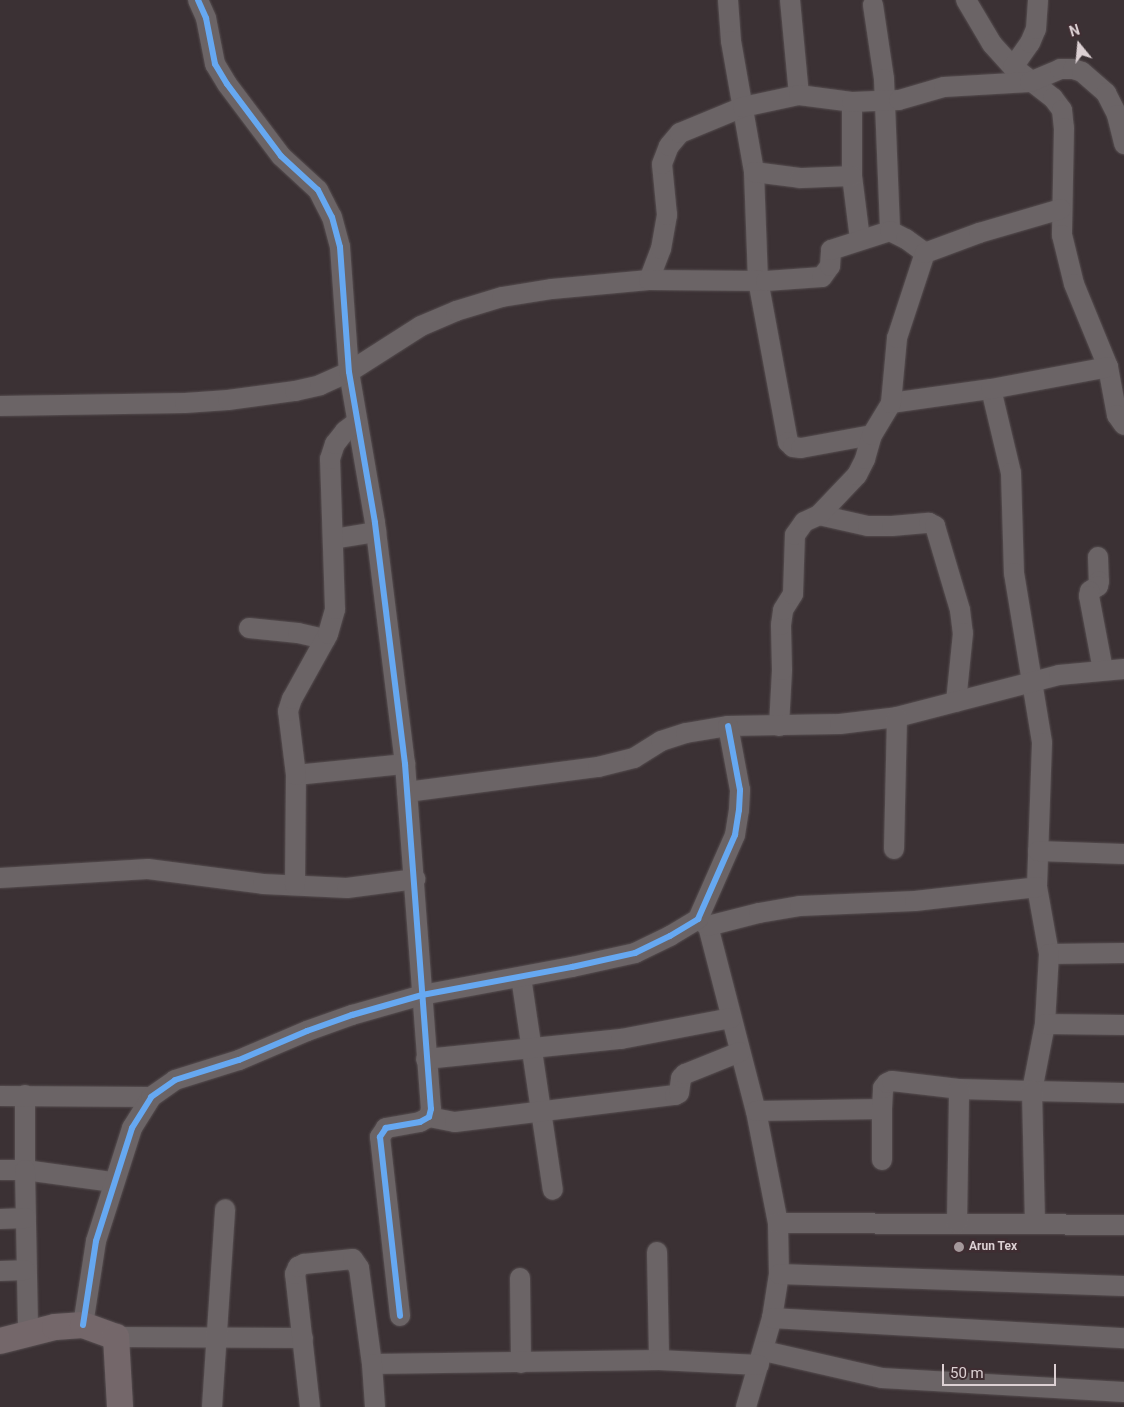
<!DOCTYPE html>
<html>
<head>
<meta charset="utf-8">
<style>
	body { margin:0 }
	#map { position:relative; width:1124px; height:1407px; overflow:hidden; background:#3b3134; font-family:Roboto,sans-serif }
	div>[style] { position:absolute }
	.roads { filter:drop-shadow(0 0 1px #564e50) drop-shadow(0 0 1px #564e50) }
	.minor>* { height:20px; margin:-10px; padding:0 10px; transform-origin:10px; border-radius:10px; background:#6b6466 }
	.major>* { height:26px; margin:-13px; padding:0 13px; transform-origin:13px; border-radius:13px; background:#74676a }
	.cycleway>* { height:6px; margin:-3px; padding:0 3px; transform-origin:3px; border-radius:3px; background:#66a8f1 }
	.dots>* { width:14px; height:14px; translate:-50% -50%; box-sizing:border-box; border:2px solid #3f2d32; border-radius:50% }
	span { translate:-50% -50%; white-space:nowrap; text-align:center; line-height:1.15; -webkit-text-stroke:5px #3f2d32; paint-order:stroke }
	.poi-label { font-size:12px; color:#dcd0d3; font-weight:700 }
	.left { translate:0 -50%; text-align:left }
	.north { position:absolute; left:1054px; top:20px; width:50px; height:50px; -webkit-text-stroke:4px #3f2d32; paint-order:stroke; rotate:343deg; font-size:14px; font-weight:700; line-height:20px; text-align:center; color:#dcd0d3 }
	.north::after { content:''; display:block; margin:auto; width:18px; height:22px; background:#dcd0d3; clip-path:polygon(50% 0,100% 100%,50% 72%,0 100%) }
	.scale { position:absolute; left:942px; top:1364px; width:114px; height:22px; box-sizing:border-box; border:2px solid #dcd0d3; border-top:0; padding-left:6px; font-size:15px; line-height:18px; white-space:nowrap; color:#dcd0d3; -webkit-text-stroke:4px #3f2d32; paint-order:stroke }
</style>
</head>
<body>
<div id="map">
	<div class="roads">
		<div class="minor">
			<div style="left:198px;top:0;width:20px;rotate:66deg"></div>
			<div style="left:206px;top:18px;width:47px;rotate:78.9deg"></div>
			<div style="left:215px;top:64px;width:23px;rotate:59deg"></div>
			<div style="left:227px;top:84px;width:90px;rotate:53.1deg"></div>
			<div style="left:281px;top:156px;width:50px;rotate:42.6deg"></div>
			<div style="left:318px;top:190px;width:30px;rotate:63deg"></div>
			<div style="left:332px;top:217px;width:31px;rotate:75deg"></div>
			<div style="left:340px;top:247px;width:125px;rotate:85.9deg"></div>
			<div style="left:349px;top:372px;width:153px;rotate:80.2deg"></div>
			<div style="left:375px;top:523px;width:243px;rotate:82.9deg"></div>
			<div style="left:405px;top:764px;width:346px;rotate:85.7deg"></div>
			<div style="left:431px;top:1109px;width:8px;rotate:104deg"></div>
			<div style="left:429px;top:1117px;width:10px;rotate:151deg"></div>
			<div style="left:420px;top:1122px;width:35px;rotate:170deg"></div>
			<div style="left:386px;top:1128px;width:11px;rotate:124deg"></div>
			<div style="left:380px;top:1137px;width:180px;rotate:83.6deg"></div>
			<div style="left:728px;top:0;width:41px;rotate:85.8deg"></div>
			<div style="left:731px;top:41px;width:133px;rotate:80deg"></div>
			<div style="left:754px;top:172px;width:108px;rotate:87.9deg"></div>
			<div style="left:758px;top:280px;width:165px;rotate:79.5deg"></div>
			<div style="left:788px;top:442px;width:7px;rotate:45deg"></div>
			<div style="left:793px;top:447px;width:8px;rotate:7deg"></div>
			<div style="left:801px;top:448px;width:72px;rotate:-10.4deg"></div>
			<div style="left:790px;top:0;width:95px;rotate:84.6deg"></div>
			<div style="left:966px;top:0;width:51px;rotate:59.4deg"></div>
			<div style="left:992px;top:44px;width:31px;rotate:48deg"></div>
			<div style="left:1013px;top:67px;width:51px;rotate:37.8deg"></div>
			<div style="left:1053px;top:98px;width:15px;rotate:53deg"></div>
			<div style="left:1062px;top:110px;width:18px;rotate:84deg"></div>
			<div style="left:1064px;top:128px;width:107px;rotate:91.1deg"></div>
			<div style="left:1062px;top:235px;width:50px;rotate:76.2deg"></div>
			<div style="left:1074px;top:284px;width:90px;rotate:67.7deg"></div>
			<div style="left:1108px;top:367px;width:49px;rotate:79.4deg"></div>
			<div style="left:1117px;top:415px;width:12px;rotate:55deg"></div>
			<div style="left:873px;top:5px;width:75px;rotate:81.5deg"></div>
			<div style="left:884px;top:79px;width:152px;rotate:87.7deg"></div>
			<div style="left:1013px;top:67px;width:29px;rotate:-55deg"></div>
			<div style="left:1030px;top:43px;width:15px;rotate:-67deg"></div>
			<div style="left:1036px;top:29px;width:29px;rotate:-86deg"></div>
			<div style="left:852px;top:102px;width:74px;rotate:90deg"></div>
			<div style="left:852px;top:176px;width:64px;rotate:82.8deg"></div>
			<div style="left:754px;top:172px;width:46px;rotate:7.4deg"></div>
			<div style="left:800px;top:178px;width:52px;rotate:-2.2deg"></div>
			<div style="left:649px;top:280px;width:33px;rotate:-69deg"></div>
			<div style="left:661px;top:249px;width:35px;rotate:-80deg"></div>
			<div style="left:667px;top:215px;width:51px;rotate:-95.6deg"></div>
			<div style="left:662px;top:164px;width:19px;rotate:-69deg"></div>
			<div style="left:669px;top:146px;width:17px;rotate:-50deg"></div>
			<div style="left:680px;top:133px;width:68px;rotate:-22.4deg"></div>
			<div style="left:743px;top:107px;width:57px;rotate:-12.1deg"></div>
			<div style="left:799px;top:95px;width:53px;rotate:7.5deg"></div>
			<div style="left:852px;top:102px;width:47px;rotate:-2.4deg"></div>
			<div style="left:899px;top:100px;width:47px;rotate:-16.1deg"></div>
			<div style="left:944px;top:87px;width:86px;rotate:-3.3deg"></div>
			<div style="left:1030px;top:82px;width:33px;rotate:-23deg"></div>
			<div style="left:1060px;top:69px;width:13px"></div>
			<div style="left:1073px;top:69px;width:9px;rotate:18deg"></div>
			<div style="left:1082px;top:72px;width:32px;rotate:41deg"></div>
			<div style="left:1106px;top:93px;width:25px;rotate:63deg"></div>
			<div style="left:1117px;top:115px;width:30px;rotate:76deg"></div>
			<div style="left:991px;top:389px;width:86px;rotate:76.6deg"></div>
			<div style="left:1011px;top:473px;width:100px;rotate:88.3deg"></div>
			<div style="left:1014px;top:573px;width:172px;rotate:80.6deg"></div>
			<div style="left:1042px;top:743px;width:144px;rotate:92deg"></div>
			<div style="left:1037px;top:887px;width:68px;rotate:79.8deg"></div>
			<div style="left:891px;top:403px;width:101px;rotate:-8deg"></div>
			<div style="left:991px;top:389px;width:119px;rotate:-10.6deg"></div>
			<div style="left:0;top:406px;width:185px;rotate:-0.9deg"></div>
			<div style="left:185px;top:403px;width:43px;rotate:-4deg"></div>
			<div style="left:228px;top:400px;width:68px;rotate:-7.7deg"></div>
			<div style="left:295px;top:391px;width:26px;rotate:-13deg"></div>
			<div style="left:320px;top:385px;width:32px;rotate:-24deg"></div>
			<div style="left:349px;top:372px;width:85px;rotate:-32.6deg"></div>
			<div style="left:421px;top:326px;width:38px;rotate:-23deg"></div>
			<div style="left:456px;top:311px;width:48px;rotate:-16.9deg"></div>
			<div style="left:502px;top:297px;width:51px;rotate:-9.1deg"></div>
			<div style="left:552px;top:289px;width:97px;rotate:-5.3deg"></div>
			<div style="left:649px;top:280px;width:117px;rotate:0.5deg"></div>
			<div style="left:766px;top:281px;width:56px;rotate:-4.1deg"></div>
			<div style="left:822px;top:277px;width:14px;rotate:-54deg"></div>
			<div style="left:830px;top:266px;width:16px;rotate:-86deg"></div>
			<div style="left:831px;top:250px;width:62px;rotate:-17.9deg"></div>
			<div style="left:890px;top:231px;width:18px;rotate:27deg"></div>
			<div style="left:906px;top:239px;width:24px;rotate:36deg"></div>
			<div style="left:819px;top:515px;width:50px;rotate:12.7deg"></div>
			<div style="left:868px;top:526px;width:24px"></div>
			<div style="left:892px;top:526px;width:37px;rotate:-5deg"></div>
			<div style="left:929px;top:523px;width:7px;rotate:27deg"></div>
			<div style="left:935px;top:526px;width:88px;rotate:73.4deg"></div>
			<div style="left:960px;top:610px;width:23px;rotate:83deg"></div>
			<div style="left:963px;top:633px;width:69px;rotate:95.8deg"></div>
			<div style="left:333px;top:539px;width:44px;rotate:-9.2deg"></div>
			<div style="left:1098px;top:557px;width:24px;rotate:88deg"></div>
			<div style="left:1099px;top:581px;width:5px;rotate:101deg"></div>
			<div style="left:1098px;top:586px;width:9px;rotate:148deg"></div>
			<div style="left:1090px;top:591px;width:5px;rotate:101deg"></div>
			<div style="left:1089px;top:596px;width:75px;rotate:79.3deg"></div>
			<div style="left:249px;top:628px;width:49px;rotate:5.8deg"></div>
			<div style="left:298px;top:633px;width:28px;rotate:13deg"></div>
			<div style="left:779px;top:726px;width:56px;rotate:-86.9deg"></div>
			<div style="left:782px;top:670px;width:45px;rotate:-91.3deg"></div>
			<div style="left:781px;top:625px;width:15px;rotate:-82deg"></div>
			<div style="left:783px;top:610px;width:19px;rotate:-58deg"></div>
			<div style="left:793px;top:594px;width:59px;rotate:-88.1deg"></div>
			<div style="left:795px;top:535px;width:16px;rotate:-55deg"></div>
			<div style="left:804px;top:522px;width:17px;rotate:-25deg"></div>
			<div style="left:819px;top:515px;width:55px;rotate:-46.5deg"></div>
			<div style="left:857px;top:475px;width:18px;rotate:-63deg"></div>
			<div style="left:865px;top:459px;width:25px;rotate:-74deg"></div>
			<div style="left:872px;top:435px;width:37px;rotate:-59deg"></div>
			<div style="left:891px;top:403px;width:65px;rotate:-84.7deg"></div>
			<div style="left:897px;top:338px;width:89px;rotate:-71.8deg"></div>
			<div style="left:925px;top:253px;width:58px;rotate:-20.3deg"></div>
			<div style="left:979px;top:233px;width:85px;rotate:-16.3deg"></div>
			<div style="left:296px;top:775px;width:110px;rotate:-5.8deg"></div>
			<div style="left:407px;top:792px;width:193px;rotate:-7.5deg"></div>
			<div style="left:598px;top:767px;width:37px;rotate:-14deg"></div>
			<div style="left:634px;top:758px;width:32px;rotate:-32deg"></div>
			<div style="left:661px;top:741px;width:26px;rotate:-18deg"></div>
			<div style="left:686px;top:733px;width:43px;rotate:-9.5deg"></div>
			<div style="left:728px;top:726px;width:112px;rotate:-1deg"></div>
			<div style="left:840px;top:724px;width:57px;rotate:-7deg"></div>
			<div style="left:897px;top:717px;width:167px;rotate:-14.5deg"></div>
			<div style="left:1059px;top:675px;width:65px;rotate:-5.3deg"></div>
			<div style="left:894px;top:849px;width:132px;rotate:-88.7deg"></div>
			<div style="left:1038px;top:851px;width:86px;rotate:2deg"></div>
			<div style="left:0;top:878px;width:148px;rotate:-3.5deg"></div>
			<div style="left:148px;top:869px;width:116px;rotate:7.4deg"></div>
			<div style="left:263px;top:884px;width:84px;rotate:2.7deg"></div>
			<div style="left:347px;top:888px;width:69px;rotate:-7.5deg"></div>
			<div style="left:295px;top:885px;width:110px;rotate:-89.5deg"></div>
			<div style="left:296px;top:775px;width:64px;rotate:-97.1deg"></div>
			<div style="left:288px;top:711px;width:13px;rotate:-72deg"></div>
			<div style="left:292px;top:699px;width:74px;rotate:-61deg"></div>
			<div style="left:328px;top:634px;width:26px;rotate:-74deg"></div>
			<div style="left:335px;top:609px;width:150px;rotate:-91.9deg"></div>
			<div style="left:330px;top:459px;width:16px;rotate:-72deg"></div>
			<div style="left:335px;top:444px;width:16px;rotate:-52deg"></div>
			<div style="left:345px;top:431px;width:15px;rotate:-37deg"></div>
			<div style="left:698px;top:919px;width:12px;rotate:35deg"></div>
			<div style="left:708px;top:926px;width:191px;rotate:75.5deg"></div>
			<div style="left:756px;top:1111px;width:114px;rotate:78.9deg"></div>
			<div style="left:778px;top:1223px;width:51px;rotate:88.9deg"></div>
			<div style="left:779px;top:1274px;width:45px;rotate:99deg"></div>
			<div style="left:772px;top:1318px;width:93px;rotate:106.3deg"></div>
			<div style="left:708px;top:926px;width:53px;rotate:-14.3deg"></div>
			<div style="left:759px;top:913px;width:42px;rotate:-9.7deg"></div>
			<div style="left:800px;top:906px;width:115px;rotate:-2.5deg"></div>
			<div style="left:915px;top:901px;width:123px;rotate:-6.5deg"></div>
			<div style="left:1124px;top:953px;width:75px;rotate:179.2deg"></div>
			<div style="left:1049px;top:954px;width:70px;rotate:93.3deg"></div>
			<div style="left:1045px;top:1024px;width:68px;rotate:101deg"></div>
			<div style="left:1032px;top:1091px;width:92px;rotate:1.2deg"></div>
			<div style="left:521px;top:977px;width:215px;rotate:81.5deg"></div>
			<div style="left:1045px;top:1024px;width:79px;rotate:0.7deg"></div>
			<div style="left:426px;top:1059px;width:196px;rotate:-5.9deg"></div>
			<div style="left:621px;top:1039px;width:112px;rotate:-10.8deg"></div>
			<div style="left:25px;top:1095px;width:75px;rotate:90deg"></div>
			<div style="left:25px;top:1170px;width:89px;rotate:7.8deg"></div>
			<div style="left:0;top:1096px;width:151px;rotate:0.4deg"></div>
			<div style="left:756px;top:1111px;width:126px;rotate:-0.9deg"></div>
			<div style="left:882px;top:1109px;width:21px;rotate:-87deg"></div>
			<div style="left:883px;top:1088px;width:6px;rotate:-51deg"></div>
			<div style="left:887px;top:1083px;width:5px;rotate:-22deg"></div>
			<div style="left:892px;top:1081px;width:67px;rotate:6.8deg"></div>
			<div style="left:959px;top:1089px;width:73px;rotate:1.6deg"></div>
			<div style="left:1032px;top:1091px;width:132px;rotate:88.7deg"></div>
			<div style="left:429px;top:1117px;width:26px;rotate:11deg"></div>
			<div style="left:455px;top:1122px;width:222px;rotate:-7deg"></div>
			<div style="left:675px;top:1095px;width:4px;rotate:-27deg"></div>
			<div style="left:679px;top:1093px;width:15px;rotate:-82deg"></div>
			<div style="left:681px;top:1078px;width:6px;rotate:-45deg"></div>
			<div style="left:685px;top:1074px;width:59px;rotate:-21.8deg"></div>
			<div style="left:882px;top:1160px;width:51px;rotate:-90deg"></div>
			<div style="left:0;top:1170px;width:25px"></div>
			<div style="left:25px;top:1170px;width:163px;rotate:88.9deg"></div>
			<div style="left:0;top:1219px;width:26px;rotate:-2deg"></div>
			<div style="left:778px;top:1223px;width:346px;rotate:0.3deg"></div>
			<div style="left:957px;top:1223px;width:134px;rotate:-89.1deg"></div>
			<div style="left:657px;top:1252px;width:108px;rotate:88.9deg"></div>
			<div style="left:0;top:1271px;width:25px;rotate:-2deg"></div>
			<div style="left:779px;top:1274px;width:345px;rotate:2deg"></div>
			<div style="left:520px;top:1278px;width:85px;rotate:89.3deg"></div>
			<div style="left:772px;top:1318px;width:353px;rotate:3.3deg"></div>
			<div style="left:83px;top:1325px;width:85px;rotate:-81.2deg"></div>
			<div style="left:96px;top:1241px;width:119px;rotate:-72.3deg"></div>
			<div style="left:132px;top:1128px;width:36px;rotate:-58deg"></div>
			<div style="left:151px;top:1097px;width:29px;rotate:-35deg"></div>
			<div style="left:175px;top:1080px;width:67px;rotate:-17.4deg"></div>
			<div style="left:239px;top:1060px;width:74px;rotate:-23.1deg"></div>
			<div style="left:307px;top:1031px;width:48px;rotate:-19.6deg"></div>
			<div style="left:352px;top:1015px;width:73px;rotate:-15.9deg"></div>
			<div style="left:422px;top:995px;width:153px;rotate:-10.6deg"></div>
			<div style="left:572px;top:967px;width:65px;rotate:-12.5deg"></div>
			<div style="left:635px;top:953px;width:39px;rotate:-26deg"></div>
			<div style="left:670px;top:936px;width:33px;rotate:-31deg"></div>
			<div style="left:698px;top:919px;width:92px;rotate:-66.2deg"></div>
			<div style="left:735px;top:835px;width:25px;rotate:-81deg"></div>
			<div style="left:739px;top:810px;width:20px;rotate:-87deg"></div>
			<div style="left:740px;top:790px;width:65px;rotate:-100.6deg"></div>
			<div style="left:116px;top:1337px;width:187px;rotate:0.3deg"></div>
			<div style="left:764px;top:1351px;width:121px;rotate:12.9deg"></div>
			<div style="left:882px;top:1378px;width:242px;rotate:3.3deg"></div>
			<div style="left:372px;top:1364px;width:287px;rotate:-0.8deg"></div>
			<div style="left:659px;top:1360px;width:100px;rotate:2.9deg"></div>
			<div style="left:212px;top:1407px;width:198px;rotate:-86.2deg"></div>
			<div style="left:310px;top:1407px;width:134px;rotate:-96.4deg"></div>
			<div style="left:295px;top:1274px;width:8px;rotate:-67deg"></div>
			<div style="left:298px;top:1267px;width:7px;rotate:-27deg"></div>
			<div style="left:304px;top:1264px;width:49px;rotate:-5.8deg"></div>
			<div style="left:353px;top:1259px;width:11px;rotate:56deg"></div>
			<div style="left:359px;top:1268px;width:97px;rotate:82.3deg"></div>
			<div style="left:372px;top:1364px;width:43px;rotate:86deg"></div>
		</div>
		<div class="major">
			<div style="left:0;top:1341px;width:57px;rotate:-14.3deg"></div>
			<div style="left:55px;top:1327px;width:28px;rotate:-4deg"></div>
			<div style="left:83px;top:1325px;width:35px;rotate:20deg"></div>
			<div style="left:116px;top:1337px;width:70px;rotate:86.7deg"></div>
		</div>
	</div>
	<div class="cycleway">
		<div style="left:198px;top:0;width:20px;rotate:66deg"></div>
		<div style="left:206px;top:18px;width:47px;rotate:78.9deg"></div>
		<div style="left:215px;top:64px;width:23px;rotate:59deg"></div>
		<div style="left:227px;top:84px;width:90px;rotate:53.1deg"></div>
		<div style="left:281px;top:156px;width:50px;rotate:42.6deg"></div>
		<div style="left:318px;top:190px;width:30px;rotate:63deg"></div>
		<div style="left:332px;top:217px;width:31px;rotate:75deg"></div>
		<div style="left:340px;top:247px;width:125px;rotate:85.9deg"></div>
		<div style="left:349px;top:372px;width:153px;rotate:80.2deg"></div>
		<div style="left:375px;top:523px;width:243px;rotate:82.9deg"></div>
		<div style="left:405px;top:764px;width:346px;rotate:85.7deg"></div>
		<div style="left:431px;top:1109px;width:8px;rotate:104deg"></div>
		<div style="left:429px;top:1117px;width:10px;rotate:151deg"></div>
		<div style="left:420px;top:1122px;width:35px;rotate:170deg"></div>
		<div style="left:386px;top:1128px;width:11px;rotate:124deg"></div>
		<div style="left:380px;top:1137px;width:180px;rotate:83.6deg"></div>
		<div style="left:83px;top:1325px;width:85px;rotate:-81.2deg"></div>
		<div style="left:96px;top:1241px;width:119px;rotate:-72.3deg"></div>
		<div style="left:132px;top:1128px;width:36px;rotate:-58deg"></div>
		<div style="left:151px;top:1097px;width:29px;rotate:-35deg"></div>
		<div style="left:175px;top:1080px;width:67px;rotate:-17.4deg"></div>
		<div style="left:239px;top:1060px;width:74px;rotate:-23.1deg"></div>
		<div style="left:307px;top:1031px;width:48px;rotate:-19.6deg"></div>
		<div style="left:352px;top:1015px;width:73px;rotate:-15.9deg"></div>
		<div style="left:422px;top:995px;width:153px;rotate:-10.6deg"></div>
		<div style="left:572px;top:967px;width:65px;rotate:-12.5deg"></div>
		<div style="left:635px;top:953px;width:39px;rotate:-26deg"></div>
		<div style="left:670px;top:936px;width:33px;rotate:-31deg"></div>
		<div style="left:698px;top:919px;width:92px;rotate:-66.2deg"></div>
		<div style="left:735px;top:835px;width:25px;rotate:-81deg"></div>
		<div style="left:739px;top:810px;width:20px;rotate:-87deg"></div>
		<div style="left:740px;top:790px;width:65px;rotate:-100.6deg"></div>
	</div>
	<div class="dots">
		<div style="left:959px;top:1247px;background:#a4989b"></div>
	</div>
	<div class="poi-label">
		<span class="left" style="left:969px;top:1247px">Arun Tex</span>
	</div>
	<div class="north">N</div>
	<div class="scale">50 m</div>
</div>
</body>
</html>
